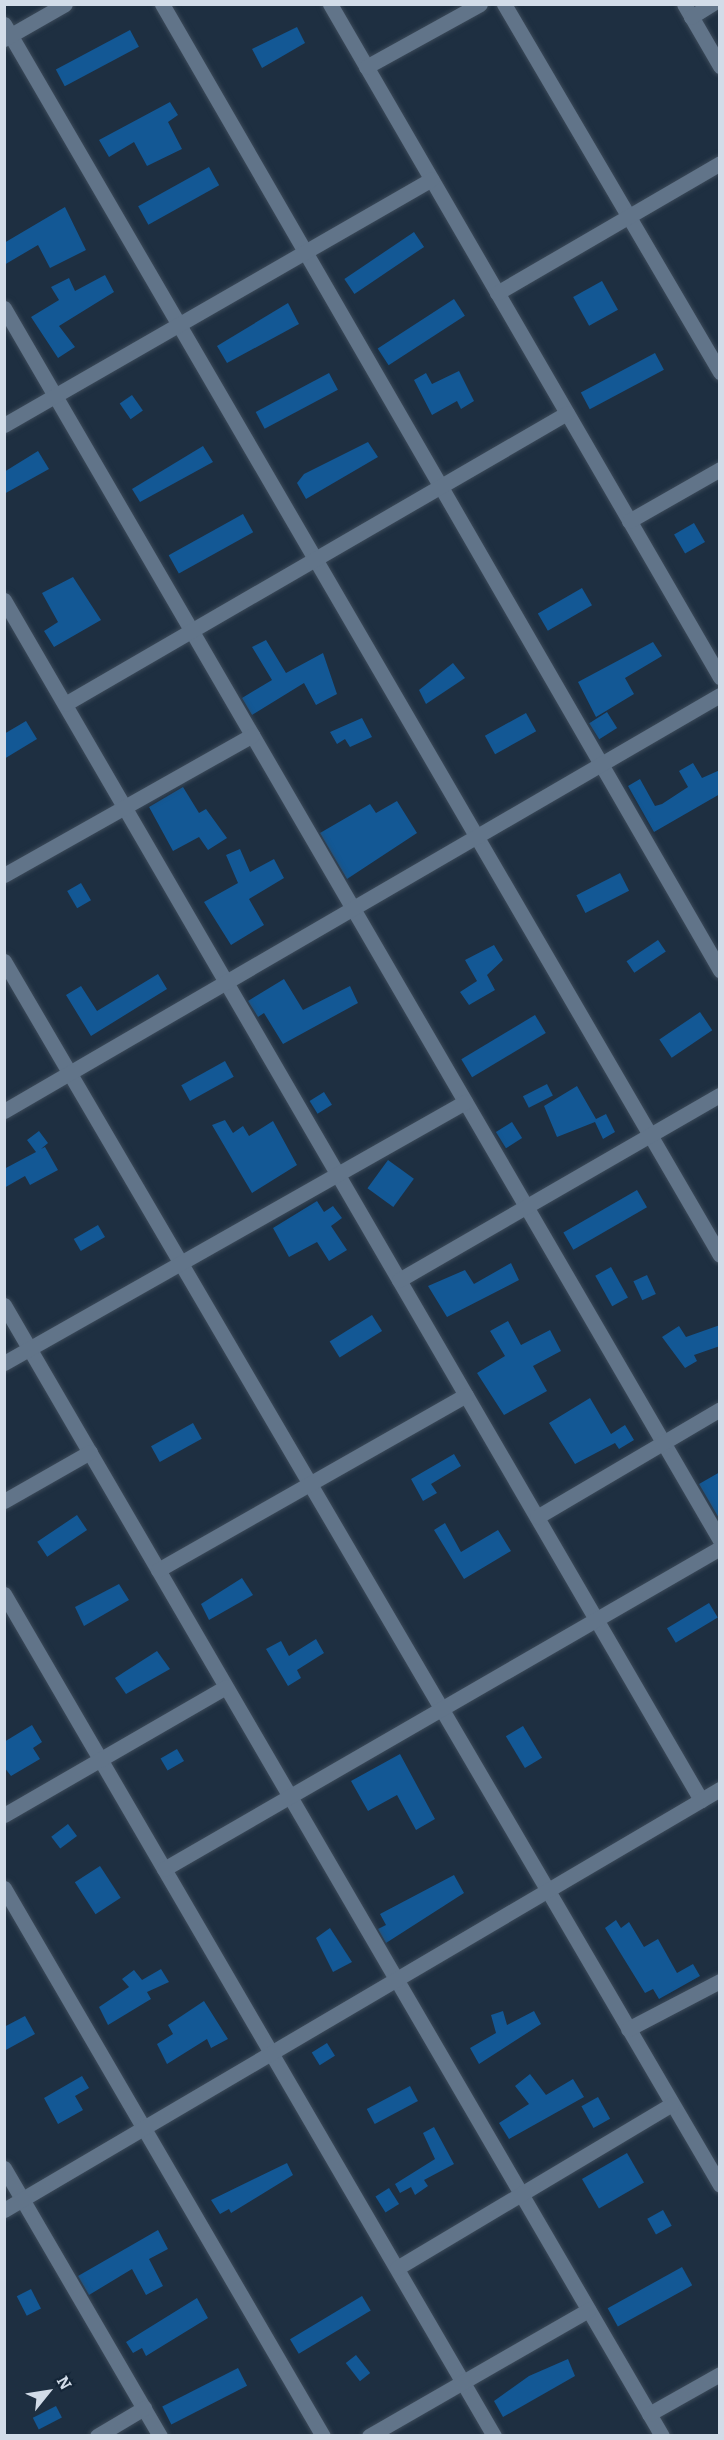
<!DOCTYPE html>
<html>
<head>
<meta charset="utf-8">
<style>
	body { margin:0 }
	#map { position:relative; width:724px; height:2440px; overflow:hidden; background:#1e2f41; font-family:Bitter,serif }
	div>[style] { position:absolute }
	.building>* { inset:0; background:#135895; transform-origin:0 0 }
	.roads { filter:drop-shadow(0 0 2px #3c4a59) drop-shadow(0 0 2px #3c4a59) }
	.minor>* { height:15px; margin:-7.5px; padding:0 7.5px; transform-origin:7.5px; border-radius:7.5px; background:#617489 }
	span { translate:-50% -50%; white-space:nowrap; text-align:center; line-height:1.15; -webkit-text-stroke:6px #142537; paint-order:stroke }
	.frame { position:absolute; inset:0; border:6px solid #d2dce8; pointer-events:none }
	.north { position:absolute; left:18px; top:2362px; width:60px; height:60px; -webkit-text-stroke:4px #142537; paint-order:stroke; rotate:60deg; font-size:16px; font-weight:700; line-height:24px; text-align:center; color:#d2dce8 }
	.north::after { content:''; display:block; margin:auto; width:21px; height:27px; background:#d2dce8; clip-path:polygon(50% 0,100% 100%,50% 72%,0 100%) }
</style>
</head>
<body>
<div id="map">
	<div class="building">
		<div style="clip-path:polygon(297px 27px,305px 43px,262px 68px,252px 49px)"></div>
		<div style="left:130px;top:30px;width:19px;height:84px;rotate:62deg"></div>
		<div style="clip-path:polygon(170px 102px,178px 115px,168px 122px,182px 149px,147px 166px,134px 142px,109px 157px,99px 140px)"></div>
		<div style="left:209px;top:167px;width:21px;height:81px;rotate:61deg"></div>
		<div style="clip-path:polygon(65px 207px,86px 250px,50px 268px,38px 245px,4px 265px,4px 243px)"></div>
		<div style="left:414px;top:232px;width:18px;height:84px;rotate:56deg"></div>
		<div style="clip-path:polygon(105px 275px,114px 292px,59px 326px,75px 347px,58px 358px,31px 317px,59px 300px,51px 287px,69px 278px,75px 291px)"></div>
		<div style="left:602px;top:281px;width:33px;height:33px;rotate:61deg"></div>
		<div style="left:454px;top:299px;width:20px;height:91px;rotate:57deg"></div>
		<div style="clip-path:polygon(288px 303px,299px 324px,227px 363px,217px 346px)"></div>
		<div style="left:655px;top:353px;width:19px;height:84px;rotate:62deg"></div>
		<div style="clip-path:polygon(459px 371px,474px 401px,461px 409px,457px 401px,432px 415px,414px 380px,426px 373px,432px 384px)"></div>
		<div style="left:329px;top:373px;width:19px;height:83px;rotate:62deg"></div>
		<div style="left:132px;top:395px;width:19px;height:15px;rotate:55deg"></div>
		<div style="clip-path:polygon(368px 442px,378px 457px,306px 499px,297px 483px,304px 474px)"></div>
		<div style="clip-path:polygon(203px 446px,213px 462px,140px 502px,132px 489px)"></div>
		<div style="clip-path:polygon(38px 451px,49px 469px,4px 494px,4px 472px)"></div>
		<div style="left:243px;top:514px;width:21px;height:85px;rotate:61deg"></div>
		<div style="left:694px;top:523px;width:22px;height:23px;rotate:60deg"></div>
		<div style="clip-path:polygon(73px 577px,101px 620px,54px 647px,44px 631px,58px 622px,42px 593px)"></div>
		<div style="left:582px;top:588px;width:20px;height:51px;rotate:60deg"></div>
		<div style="clip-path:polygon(266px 640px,286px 673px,323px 653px,337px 694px,316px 705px,304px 683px,252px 715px,242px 698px,272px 680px,252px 647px)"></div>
		<div style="clip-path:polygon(653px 642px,662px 656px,625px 678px,634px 694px,596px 717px,578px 682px)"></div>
		<div style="clip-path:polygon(453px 663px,465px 678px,426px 704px,419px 690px)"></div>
		<div style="left:607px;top:712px;width:19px;height:21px;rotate:58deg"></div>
		<div style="left:526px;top:713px;width:21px;height:47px;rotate:61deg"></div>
		<div style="clip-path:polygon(362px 718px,372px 737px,350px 747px,345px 739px,337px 744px,330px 732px)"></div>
		<div style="clip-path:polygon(26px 721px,37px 739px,4px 759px,4px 734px)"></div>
		<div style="clip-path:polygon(693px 763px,702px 778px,720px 770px,720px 794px,654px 832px,628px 786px,640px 779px,655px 806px,662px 804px,688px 787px,679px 771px)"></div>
		<div style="clip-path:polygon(183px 787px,199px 813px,206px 809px,227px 838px,208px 850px,199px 837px,173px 851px,149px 807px)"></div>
		<div style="clip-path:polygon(397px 801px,417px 833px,347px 879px,320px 833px,370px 804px,376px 813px)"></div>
		<div style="clip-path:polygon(240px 849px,250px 872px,274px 859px,284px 878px,249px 899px,264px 925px,231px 945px,204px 902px,238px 883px,226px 855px)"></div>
		<div style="left:620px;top:873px;width:20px;height:49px;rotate:63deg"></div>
		<div style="left:81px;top:883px;width:20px;height:16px;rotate:60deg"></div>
		<div style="left:658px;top:940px;width:14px;height:38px;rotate:56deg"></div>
		<div style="clip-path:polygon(494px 945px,503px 960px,487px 975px,495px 990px,469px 1005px,460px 992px,477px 981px,465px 960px)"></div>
		<div style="clip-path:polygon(158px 974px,167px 989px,91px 1036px,66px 995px,81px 986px,97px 1011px)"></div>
		<div style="clip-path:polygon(284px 979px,303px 1010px,350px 986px,358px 1003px,283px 1044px,264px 1013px,258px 1017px,248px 1001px)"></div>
		<div style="left:700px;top:1012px;width:22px;height:49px;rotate:56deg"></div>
		<div style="left:535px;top:1015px;width:21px;height:86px;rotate:59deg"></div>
		<div style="left:225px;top:1061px;width:18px;height:50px;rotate:61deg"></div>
		<div style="left:547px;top:1084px;width:13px;height:27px;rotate:63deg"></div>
		<div style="clip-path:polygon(577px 1086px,596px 1119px,606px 1114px,615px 1132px,603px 1139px,595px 1122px,557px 1137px,544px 1106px)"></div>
		<div style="left:324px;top:1092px;width:15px;height:17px;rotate:58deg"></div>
		<div style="clip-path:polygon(225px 1120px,233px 1133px,243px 1126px,249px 1136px,273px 1121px,297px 1165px,252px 1193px,212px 1125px)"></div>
		<div style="left:512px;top:1122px;width:19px;height:19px;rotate:58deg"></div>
		<div style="clip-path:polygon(39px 1131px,48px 1143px,41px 1149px,45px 1147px,58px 1170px,30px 1185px,25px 1176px,4px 1188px,4px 1169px,36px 1152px,27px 1140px)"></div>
		<div style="left:388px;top:1160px;width:32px;height:35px;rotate:36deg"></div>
		<div style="left:637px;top:1190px;width:20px;height:85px;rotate:60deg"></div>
		<div style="clip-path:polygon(317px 1201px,324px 1212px,333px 1206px,342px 1218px,331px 1226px,347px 1250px,329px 1261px,317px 1242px,289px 1257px,273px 1228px)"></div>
		<div style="left:98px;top:1225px;width:14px;height:28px;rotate:60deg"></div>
		<div style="clip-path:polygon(511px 1263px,519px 1280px,447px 1317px,428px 1286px,465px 1270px,474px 1284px)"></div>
		<div style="left:611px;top:1267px;width:35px;height:18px;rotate:61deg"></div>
		<div style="left:647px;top:1275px;width:21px;height:15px;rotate:65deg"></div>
		<div style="left:372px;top:1315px;width:19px;height:50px;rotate:58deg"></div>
		<div style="clip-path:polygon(508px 1321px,521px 1345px,550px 1330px,561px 1351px,533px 1366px,547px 1391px,504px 1415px,477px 1373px,505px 1356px,490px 1331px)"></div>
		<div style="clip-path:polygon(720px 1325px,720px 1346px,694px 1355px,697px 1361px,685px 1368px,662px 1337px,679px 1326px,686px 1337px)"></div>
		<div style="clip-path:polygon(590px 1398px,611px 1434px,625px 1425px,634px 1440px,619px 1449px,615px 1443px,575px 1464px,549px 1423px)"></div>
		<div style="left:193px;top:1423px;width:18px;height:48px;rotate:61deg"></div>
		<div style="clip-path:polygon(454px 1454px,461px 1466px,431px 1484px,437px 1493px,423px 1501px,411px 1479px)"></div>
		<div style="clip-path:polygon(720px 1472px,720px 1520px,699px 1484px)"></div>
		<div style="left:77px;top:1515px;width:18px;height:48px;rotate:56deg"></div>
		<div style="clip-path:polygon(445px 1523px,461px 1552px,498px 1530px,511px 1551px,464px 1579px,434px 1530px)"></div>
		<div style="clip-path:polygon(242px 1578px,253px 1595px,209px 1620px,201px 1604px)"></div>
		<div style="clip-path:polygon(119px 1584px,129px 1600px,84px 1626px,75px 1607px)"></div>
		<div style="left:709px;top:1603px;width:17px;height:49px;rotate:59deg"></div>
		<div style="clip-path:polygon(316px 1639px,324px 1653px,297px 1670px,301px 1678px,288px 1686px,266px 1649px,281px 1641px,289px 1656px)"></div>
		<div style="clip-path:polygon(157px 1651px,170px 1669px,126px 1694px,115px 1678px)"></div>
		<div style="clip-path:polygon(32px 1725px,42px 1742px,33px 1748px,40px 1759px,11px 1776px,4px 1767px,4px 1742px)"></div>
		<div style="left:523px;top:1726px;width:37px;height:20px;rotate:59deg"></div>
		<div style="left:177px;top:1749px;width:14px;height:19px;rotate:60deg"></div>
		<div style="clip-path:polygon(400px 1754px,435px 1819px,416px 1830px,397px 1795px,368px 1811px,351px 1781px)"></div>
		<div style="left:68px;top:1824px;width:15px;height:21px;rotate:53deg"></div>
		<div style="left:100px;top:1866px;width:38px;height:30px;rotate:57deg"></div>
		<div style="clip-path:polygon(454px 1875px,464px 1893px,386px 1943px,378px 1929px,386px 1925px,380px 1914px)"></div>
		<div style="clip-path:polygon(616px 1920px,621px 1928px,629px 1922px,644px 1947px,658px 1939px,677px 1973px,693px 1964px,700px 1976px,659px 1999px,653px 1989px,645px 1993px,605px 1928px)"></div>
		<div style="clip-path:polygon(330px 1928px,352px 1962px,333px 1972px,316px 1938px)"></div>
		<div style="clip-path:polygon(161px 1969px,169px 1982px,147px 1992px,151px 1999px,108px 2025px,99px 2007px,129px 1987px,122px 1979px,134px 1970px,142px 1980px)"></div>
		<div style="clip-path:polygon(204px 2001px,228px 2039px,211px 2048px,207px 2039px,167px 2064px,157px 2044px,173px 2034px,168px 2025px)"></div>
		<div style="clip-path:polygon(503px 2011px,507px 2025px,534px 2011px,541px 2024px,479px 2064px,470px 2048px,496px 2033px,491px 2015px)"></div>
		<div style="clip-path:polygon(25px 2016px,35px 2034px,4px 2051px,4px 2027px)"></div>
		<div style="left:327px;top:2043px;width:15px;height:18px;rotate:58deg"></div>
		<div style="clip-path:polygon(530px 2074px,546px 2095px,573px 2079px,584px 2097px,509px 2139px,499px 2123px,529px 2104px,515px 2086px)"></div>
		<div style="clip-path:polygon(82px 2076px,89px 2088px,75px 2096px,83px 2110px,58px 2124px,44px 2098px)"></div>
		<div style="left:410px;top:2086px;width:17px;height:49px;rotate:62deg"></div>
		<div style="left:598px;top:2097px;width:25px;height:19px;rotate:61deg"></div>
		<div style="clip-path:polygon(434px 2127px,454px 2164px,424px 2180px,428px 2186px,415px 2195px,411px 2187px,400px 2193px,395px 2184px,435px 2159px,423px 2133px)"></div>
		<div style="left:627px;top:2153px;width:34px;height:52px;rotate:60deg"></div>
		<div style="clip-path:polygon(287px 2163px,293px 2175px,231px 2213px,229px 2209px,220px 2214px,211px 2200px)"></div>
		<div style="left:389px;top:2188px;width:19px;height:16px;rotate:58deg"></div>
		<div style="left:663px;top:2210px;width:18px;height:18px;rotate:61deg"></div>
		<div style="clip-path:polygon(158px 2230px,168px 2249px,149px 2259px,163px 2286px,146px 2295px,132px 2269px,89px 2295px,78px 2276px)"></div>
		<div style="left:682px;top:2267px;width:21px;height:85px;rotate:61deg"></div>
		<div style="left:31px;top:2289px;width:22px;height:16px;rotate:63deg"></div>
		<div style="left:362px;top:2296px;width:17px;height:84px;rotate:59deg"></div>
		<div style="clip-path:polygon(197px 2298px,208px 2318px,146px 2356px,142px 2348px,133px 2353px,126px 2342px)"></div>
		<div style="left:356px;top:2355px;width:23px;height:13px;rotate:52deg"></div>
		<div style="clip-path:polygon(568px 2359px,575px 2376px,503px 2417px,494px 2401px,529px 2376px)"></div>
		<div style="left:238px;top:2368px;width:20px;height:85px;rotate:63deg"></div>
		<div style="left:56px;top:2406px;width:13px;height:26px;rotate:63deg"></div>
	</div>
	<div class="roads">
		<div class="minor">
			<div style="left:162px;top:4px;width:1116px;rotate:59.99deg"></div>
			<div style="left:330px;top:4px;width:778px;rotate:59.91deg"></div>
			<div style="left:504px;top:4px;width:427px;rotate:59.6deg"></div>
			<div style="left:684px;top:4px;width:72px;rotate:59.9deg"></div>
			<div style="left:691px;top:17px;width:25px;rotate:-32deg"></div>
			<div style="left:4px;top:24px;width:1424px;rotate:59.82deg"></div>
			<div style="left:4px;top:39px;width:70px;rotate:-29.8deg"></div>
			<div style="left:366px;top:67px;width:130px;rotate:-28.9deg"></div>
			<div style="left:497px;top:293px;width:258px;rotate:-30.2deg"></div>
			<div style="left:4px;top:308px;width:1425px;rotate:59.84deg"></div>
			<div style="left:4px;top:425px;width:493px;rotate:-29.9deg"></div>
			<div style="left:629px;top:521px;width:105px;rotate:-29.7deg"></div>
			<div style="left:4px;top:600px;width:1388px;rotate:59.85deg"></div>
			<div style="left:65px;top:704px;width:580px;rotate:-30.1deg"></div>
			<div style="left:4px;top:875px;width:285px;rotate:-29.4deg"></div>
			<div style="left:4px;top:961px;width:1418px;rotate:59.67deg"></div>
			<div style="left:4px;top:1111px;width:828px;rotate:-30.16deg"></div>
			<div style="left:399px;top:1280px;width:370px;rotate:-30deg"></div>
			<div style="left:4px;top:1305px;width:1308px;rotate:59.81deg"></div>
			<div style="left:4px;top:1363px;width:530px;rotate:-29.52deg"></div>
			<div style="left:4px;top:1501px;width:99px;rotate:-29.7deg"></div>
			<div style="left:537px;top:1517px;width:212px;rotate:-30.5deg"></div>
			<div style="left:158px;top:1570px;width:354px;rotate:-29.6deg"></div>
			<div style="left:4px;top:1594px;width:974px;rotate:59.8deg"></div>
			<div style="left:4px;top:1815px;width:256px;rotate:-30deg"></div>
			<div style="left:164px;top:1869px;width:642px;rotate:-30deg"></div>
			<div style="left:4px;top:1888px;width:634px;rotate:59.8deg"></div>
			<div style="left:628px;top:2029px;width:104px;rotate:-27.6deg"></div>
			<div style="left:4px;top:2168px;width:310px;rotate:59.8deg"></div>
			<div style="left:4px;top:2210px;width:831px;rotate:-30.46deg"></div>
			<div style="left:397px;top:2268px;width:320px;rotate:-30.8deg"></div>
			<div style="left:649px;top:2414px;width:81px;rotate:-29.4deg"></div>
			<div style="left:97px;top:2436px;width:55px;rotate:-30.8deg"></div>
			<div style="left:369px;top:2436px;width:253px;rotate:-29.9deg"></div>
		</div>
	</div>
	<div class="frame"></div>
	<div class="north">N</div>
</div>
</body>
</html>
